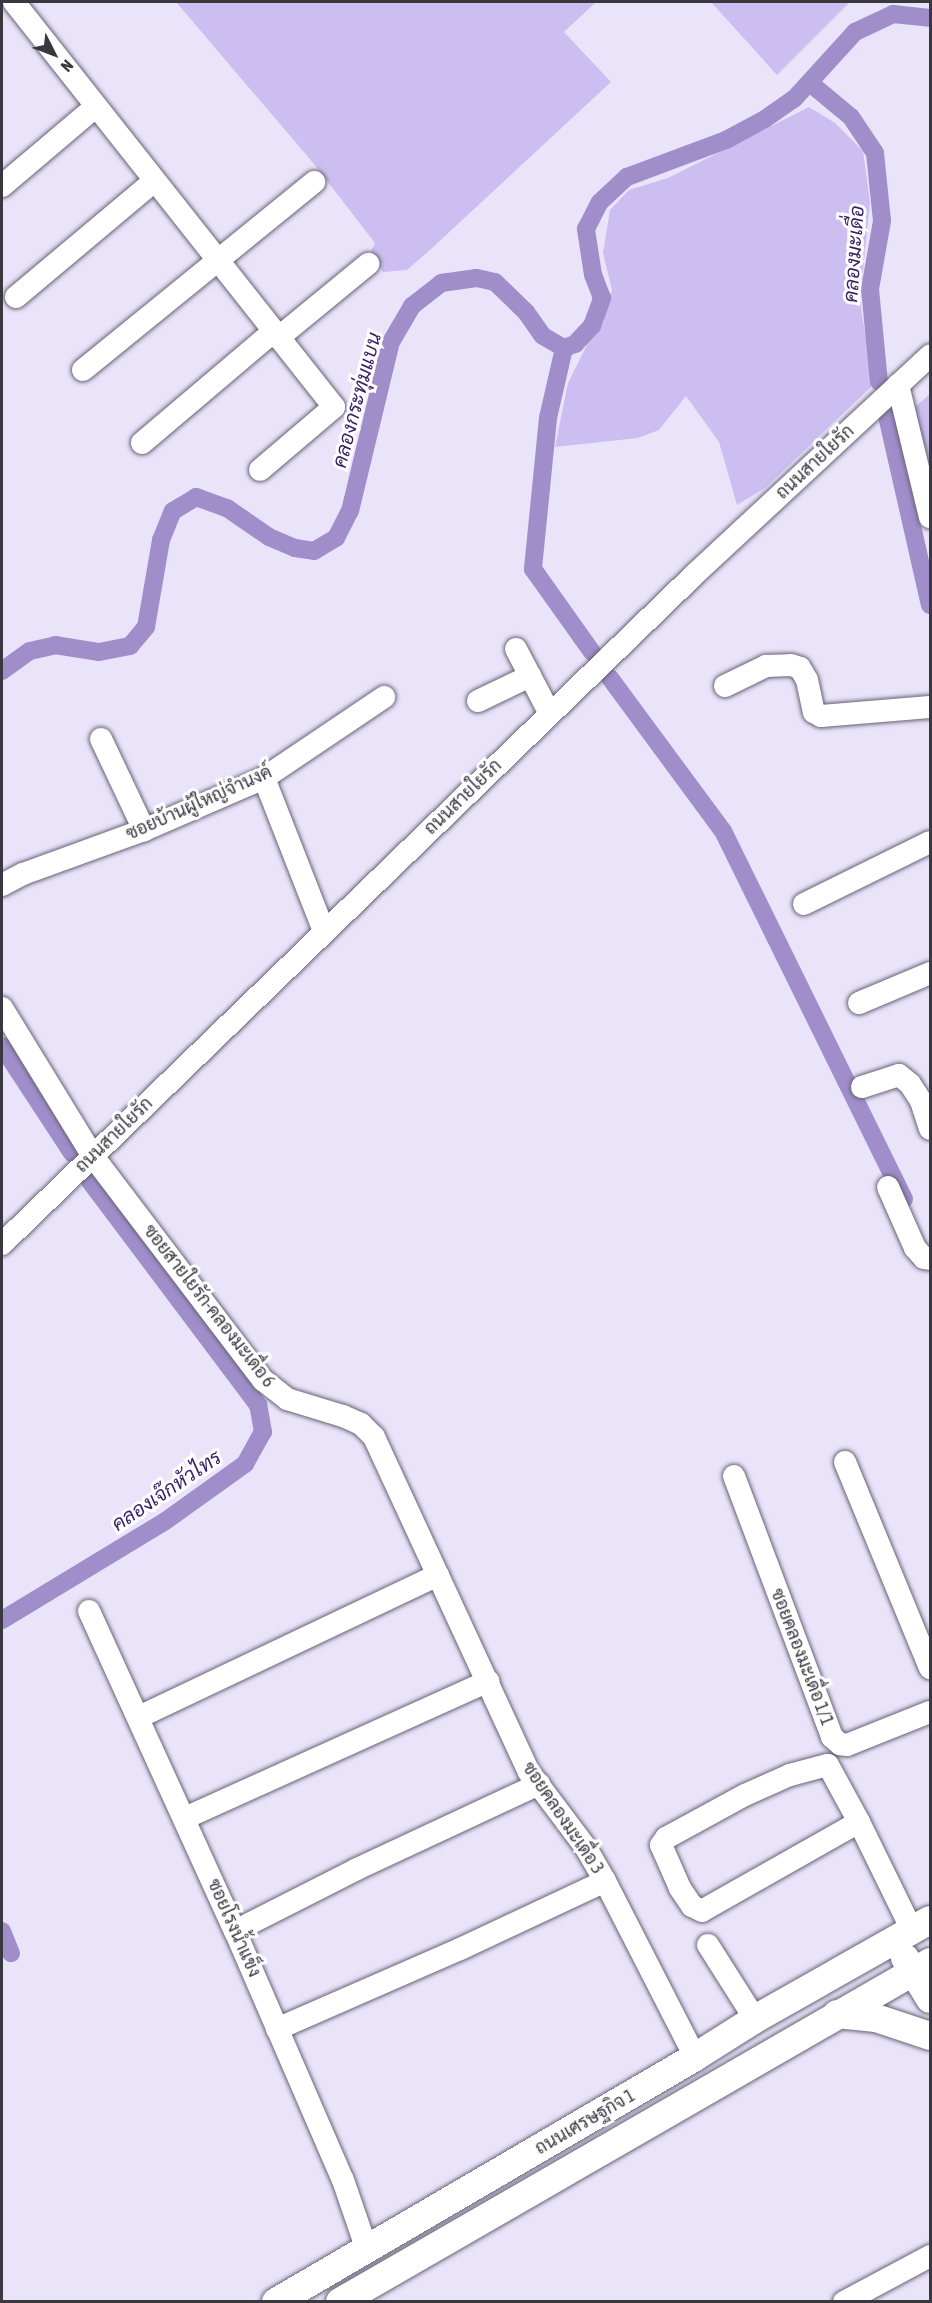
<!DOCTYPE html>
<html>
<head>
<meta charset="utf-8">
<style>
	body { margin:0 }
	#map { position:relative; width:932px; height:2303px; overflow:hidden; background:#eae4fa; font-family:"Asap Condensed",Sarabun,sans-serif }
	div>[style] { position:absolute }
	.green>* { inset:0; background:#ccbef1 }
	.canal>* { height:18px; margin:-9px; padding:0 9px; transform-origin:9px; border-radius:9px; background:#a08ecb }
	.roads { filter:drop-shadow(0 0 2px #686376) drop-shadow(0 0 2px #686376) }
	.minor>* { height:22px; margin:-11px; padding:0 11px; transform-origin:11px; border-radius:11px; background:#fff }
	.major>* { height:28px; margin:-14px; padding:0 14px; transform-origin:14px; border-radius:14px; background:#fff }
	span { translate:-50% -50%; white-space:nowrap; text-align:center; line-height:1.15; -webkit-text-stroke:6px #fff; paint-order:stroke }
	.street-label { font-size:18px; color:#393740 }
	.water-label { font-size:20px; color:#3a1e66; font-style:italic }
	.frame { position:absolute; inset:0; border:3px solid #393740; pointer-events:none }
	.north { position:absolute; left:24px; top:24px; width:60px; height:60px; -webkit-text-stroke:4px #fff; paint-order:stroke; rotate:132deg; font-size:16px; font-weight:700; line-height:24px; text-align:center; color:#393740 }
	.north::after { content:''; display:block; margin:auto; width:21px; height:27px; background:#393740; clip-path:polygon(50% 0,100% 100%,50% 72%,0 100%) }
</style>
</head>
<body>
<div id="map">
	<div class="green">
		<div style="clip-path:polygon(176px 2px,596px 2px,564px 32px,611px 82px,431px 249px,407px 270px,383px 272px,371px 251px,375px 243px,314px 164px)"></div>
		<div style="clip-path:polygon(711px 2px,850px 2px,777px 75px)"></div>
		<div style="clip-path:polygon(809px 107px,835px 123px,863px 151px,870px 202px,860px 301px,873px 385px,765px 488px,737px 505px,719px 442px,686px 396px,659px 430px,638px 438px,555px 447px,568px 383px,587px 345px,603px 323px,612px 290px,603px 253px,610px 210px,629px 190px,668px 178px)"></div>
		<div style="clip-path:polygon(930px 394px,930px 475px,915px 407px)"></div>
	</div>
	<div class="canal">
		<div style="left:810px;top:83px;width:53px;rotate:39.7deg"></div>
		<div style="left:851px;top:117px;width:43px;rotate:56.3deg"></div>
		<div style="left:875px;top:153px;width:68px;rotate:84.1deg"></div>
		<div style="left:882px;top:221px;width:69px;rotate:100deg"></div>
		<div style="left:870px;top:289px;width:93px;rotate:84.5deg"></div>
		<div style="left:564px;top:348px;width:72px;rotate:102.9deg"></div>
		<div style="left:548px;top:418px;width:152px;rotate:95.7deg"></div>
		<div style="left:533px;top:569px;width:102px;rotate:54.6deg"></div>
		<div style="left:887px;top:416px;width:194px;rotate:77.2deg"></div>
		<div style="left:2px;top:671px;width:34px;rotate:-36deg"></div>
		<div style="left:30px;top:651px;width:26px;rotate:-13deg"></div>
		<div style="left:55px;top:645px;width:45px;rotate:9deg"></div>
		<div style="left:99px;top:652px;width:32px;rotate:-11deg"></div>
		<div style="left:130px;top:646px;width:25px;rotate:-50deg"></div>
		<div style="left:146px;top:627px;width:88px;rotate:-80.2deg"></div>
		<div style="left:161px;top:540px;width:31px;rotate:-68deg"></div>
		<div style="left:173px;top:511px;width:27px;rotate:-31deg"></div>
		<div style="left:196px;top:497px;width:33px;rotate:20deg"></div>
		<div style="left:227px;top:508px;width:51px;rotate:34.6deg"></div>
		<div style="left:269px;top:537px;width:28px;rotate:23deg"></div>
		<div style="left:295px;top:548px;width:19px;rotate:9deg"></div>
		<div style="left:314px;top:551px;width:26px;rotate:-31deg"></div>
		<div style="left:336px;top:538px;width:30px;rotate:-63deg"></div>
		<div style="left:350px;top:511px;width:174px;rotate:-76.4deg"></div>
		<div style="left:391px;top:342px;width:42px;rotate:-59.7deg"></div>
		<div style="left:412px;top:306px;width:37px;rotate:-38deg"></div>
		<div style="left:441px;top:283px;width:36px;rotate:-8deg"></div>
		<div style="left:477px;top:278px;width:18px;rotate:13deg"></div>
		<div style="left:495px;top:282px;width:43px;rotate:44.1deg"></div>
		<div style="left:526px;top:312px;width:29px;rotate:55deg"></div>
		<div style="left:543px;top:336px;width:24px;rotate:30deg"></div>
		<div style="left:564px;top:348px;width:12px;rotate:-20deg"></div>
		<div style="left:575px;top:344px;width:25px;rotate:-47deg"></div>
		<div style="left:592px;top:326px;width:30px;rotate:-70deg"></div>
		<div style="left:602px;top:298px;width:25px;rotate:-111deg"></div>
		<div style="left:593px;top:275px;width:47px;rotate:-98.7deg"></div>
		<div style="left:586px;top:229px;width:30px;rotate:-63deg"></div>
		<div style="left:600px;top:202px;width:37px;rotate:-43deg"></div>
		<div style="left:627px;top:177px;width:106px;rotate:-20.5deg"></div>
		<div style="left:726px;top:140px;width:44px;rotate:-28.3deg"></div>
		<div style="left:765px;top:119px;width:35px;rotate:-35deg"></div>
		<div style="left:794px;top:99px;width:91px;rotate:-47.7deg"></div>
		<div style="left:855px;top:32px;width:42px;rotate:-25.3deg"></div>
		<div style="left:893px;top:14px;width:37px;rotate:6deg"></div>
		<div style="left:610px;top:678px;width:190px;rotate:53.6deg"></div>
		<div style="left:723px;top:831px;width:410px;rotate:63.8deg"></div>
		<div style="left:2px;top:1046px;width:128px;rotate:56.8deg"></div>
		<div style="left:2px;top:1620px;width:189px;rotate:-31.2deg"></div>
		<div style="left:164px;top:1522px;width:100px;rotate:-35.6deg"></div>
		<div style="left:245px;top:1464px;width:37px;rotate:-61deg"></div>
		<div style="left:263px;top:1432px;width:27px;rotate:-100deg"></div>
		<div style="left:258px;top:1405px;width:281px;rotate:-126.9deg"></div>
		<div style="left:2px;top:1931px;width:24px;rotate:68deg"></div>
	</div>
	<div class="roads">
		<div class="minor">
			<div style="left:14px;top:2px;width:516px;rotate:51.69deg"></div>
			<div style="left:334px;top:407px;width:97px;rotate:139.6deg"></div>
			<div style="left:2px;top:186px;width:122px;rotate:-40.3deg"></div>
			<div style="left:16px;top:297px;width:180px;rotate:-40deg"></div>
			<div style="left:278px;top:338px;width:117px;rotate:-39.4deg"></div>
			<div style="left:83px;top:370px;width:298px;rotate:-39.1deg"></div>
			<div style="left:898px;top:385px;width:136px;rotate:76.4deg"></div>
			<div style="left:142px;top:443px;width:172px;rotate:-40.3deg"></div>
			<div style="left:516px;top:649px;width:73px;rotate:62.4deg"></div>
			<div style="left:725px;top:686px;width:46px;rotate:-26deg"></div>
			<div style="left:766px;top:666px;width:25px;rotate:-2deg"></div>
			<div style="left:791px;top:665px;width:9px;rotate:18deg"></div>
			<div style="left:800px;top:668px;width:14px;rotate:60deg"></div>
			<div style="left:807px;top:680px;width:33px;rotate:78deg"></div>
			<div style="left:814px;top:712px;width:8px;rotate:30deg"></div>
			<div style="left:821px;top:716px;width:109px;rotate:-4.7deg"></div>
			<div style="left:478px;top:701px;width:58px;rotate:-25.7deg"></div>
			<div style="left:101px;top:739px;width:101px;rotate:64.7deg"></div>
			<div style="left:264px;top:778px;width:164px;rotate:68.6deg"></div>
			<div style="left:2px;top:885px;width:24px;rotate:-28deg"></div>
			<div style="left:23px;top:874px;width:129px;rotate:-20deg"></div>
			<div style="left:144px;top:830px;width:131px;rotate:-23.4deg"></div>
			<div style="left:264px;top:778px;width:145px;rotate:-34deg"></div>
			<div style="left:804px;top:904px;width:140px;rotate:-26.2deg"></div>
			<div style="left:859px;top:1003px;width:77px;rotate:-22.9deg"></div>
			<div style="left:2px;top:1008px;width:172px;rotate:58.5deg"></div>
			<div style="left:92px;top:1155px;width:283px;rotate:52.8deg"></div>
			<div style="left:263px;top:1380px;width:31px;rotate:38deg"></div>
			<div style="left:287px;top:1399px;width:59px;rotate:16.9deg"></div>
			<div style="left:343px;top:1416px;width:20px;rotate:24deg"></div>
			<div style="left:361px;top:1424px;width:18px;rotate:45deg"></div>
			<div style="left:374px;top:1437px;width:369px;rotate:65.2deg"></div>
			<div style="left:529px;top:1772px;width:95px;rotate:53.1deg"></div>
			<div style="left:586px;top:1848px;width:38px;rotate:60deg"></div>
			<div style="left:605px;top:1881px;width:198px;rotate:62.9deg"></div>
			<div style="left:862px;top:1087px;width:39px;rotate:-18deg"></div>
			<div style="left:899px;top:1075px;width:14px;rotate:39deg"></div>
			<div style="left:910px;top:1084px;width:20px;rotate:57deg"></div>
			<div style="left:921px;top:1101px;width:29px;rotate:72deg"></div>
			<div style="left:888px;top:1187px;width:67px;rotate:66.1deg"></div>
			<div style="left:915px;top:1248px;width:13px;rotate:48deg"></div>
			<div style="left:924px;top:1258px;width:6px;rotate:9deg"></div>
			<div style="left:2px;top:1244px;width:964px;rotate:-44.03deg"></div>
			<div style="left:695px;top:574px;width:321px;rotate:-42.9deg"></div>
			<div style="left:845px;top:1462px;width:223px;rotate:67.6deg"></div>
			<div style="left:734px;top:1476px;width:279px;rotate:69.4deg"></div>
			<div style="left:832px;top:1737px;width:11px;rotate:41deg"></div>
			<div style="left:840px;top:1744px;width:7px;rotate:8deg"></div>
			<div style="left:847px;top:1745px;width:89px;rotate:-21.7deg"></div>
			<div style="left:89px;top:1611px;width:352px;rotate:65.5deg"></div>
			<div style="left:235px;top:1931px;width:271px;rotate:66.6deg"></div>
			<div style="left:343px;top:2180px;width:74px;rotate:71.1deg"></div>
			<div style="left:139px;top:1717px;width:331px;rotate:-25.4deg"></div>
			<div style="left:185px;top:1818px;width:333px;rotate:-24.3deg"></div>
			<div style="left:859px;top:1822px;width:180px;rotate:150.5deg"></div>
			<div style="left:702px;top:1911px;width:11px;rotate:-153deg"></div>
			<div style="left:692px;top:1906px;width:22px;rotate:-124deg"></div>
			<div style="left:680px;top:1888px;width:47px;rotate:-113.8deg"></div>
			<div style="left:661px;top:1845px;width:9px;rotate:-54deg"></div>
			<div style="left:666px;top:1838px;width:90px;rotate:-28.6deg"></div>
			<div style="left:745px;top:1795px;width:49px;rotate:-24deg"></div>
			<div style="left:790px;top:1775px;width:39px;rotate:-15deg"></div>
			<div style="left:828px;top:1765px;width:65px;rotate:61.5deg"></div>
			<div style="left:859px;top:1822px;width:120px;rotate:63.9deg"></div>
			<div style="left:235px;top:1931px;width:137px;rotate:-26.9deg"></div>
			<div style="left:357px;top:1869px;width:201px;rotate:-25deg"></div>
			<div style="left:708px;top:1945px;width:88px;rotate:57.6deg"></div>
			<div style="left:277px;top:2029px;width:200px;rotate:-23.6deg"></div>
			<div style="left:460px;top:1949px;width:160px;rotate:-25.1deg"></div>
			<div style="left:844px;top:2302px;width:98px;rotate:-28.1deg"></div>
		</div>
		<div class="major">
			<div style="left:905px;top:1958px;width:48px;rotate:58.6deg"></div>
			<div style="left:837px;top:2014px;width:39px;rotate:6deg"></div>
			<div style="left:876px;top:2018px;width:57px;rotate:18.4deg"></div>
			<div style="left:276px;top:2302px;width:485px;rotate:-30.3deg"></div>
			<div style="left:695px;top:2057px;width:71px;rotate:-32.3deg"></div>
			<div style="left:755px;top:2019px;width:201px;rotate:-29.5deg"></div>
			<div style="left:340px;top:2302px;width:681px;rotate:-29.95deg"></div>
		</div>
	</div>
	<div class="street-label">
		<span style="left:815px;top:462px;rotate:-43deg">ถนนสายใยรัก</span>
		<span style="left:463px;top:797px;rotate:-44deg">ถนนสายใยรัก</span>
		<span style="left:199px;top:803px;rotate:-24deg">ซอยบ้านผู้ใหญ่จำนงค์</span>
		<span style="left:114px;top:1135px;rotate:-44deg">ถนนสายใยรัก</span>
		<span style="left:209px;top:1306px;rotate:52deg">ซอยสายใยรัก-คลองมะเดื่อ 6</span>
		<span style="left:802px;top:1657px;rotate:69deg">ซอยคลองมะเดื่อ 1/1</span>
		<span style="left:563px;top:1818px;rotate:56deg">ซอยคลองมะเดื่อ 3</span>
		<span style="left:234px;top:1928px;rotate:66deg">ซอยโรงน้ำแข็ง</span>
		<span style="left:585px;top:2122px;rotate:-30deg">ถนนเศรษฐกิจ 1</span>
	</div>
	<div class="water-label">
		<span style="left:853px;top:254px;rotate:-86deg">คลองมะเดื่อ</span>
		<span style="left:356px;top:400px;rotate:-75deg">คลองกระทุ่มแบน</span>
		<span style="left:166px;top:1490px;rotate:-34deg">คลองเจ๊กหัวไทร</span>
	</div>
	<div class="frame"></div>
	<div class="north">N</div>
</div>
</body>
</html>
